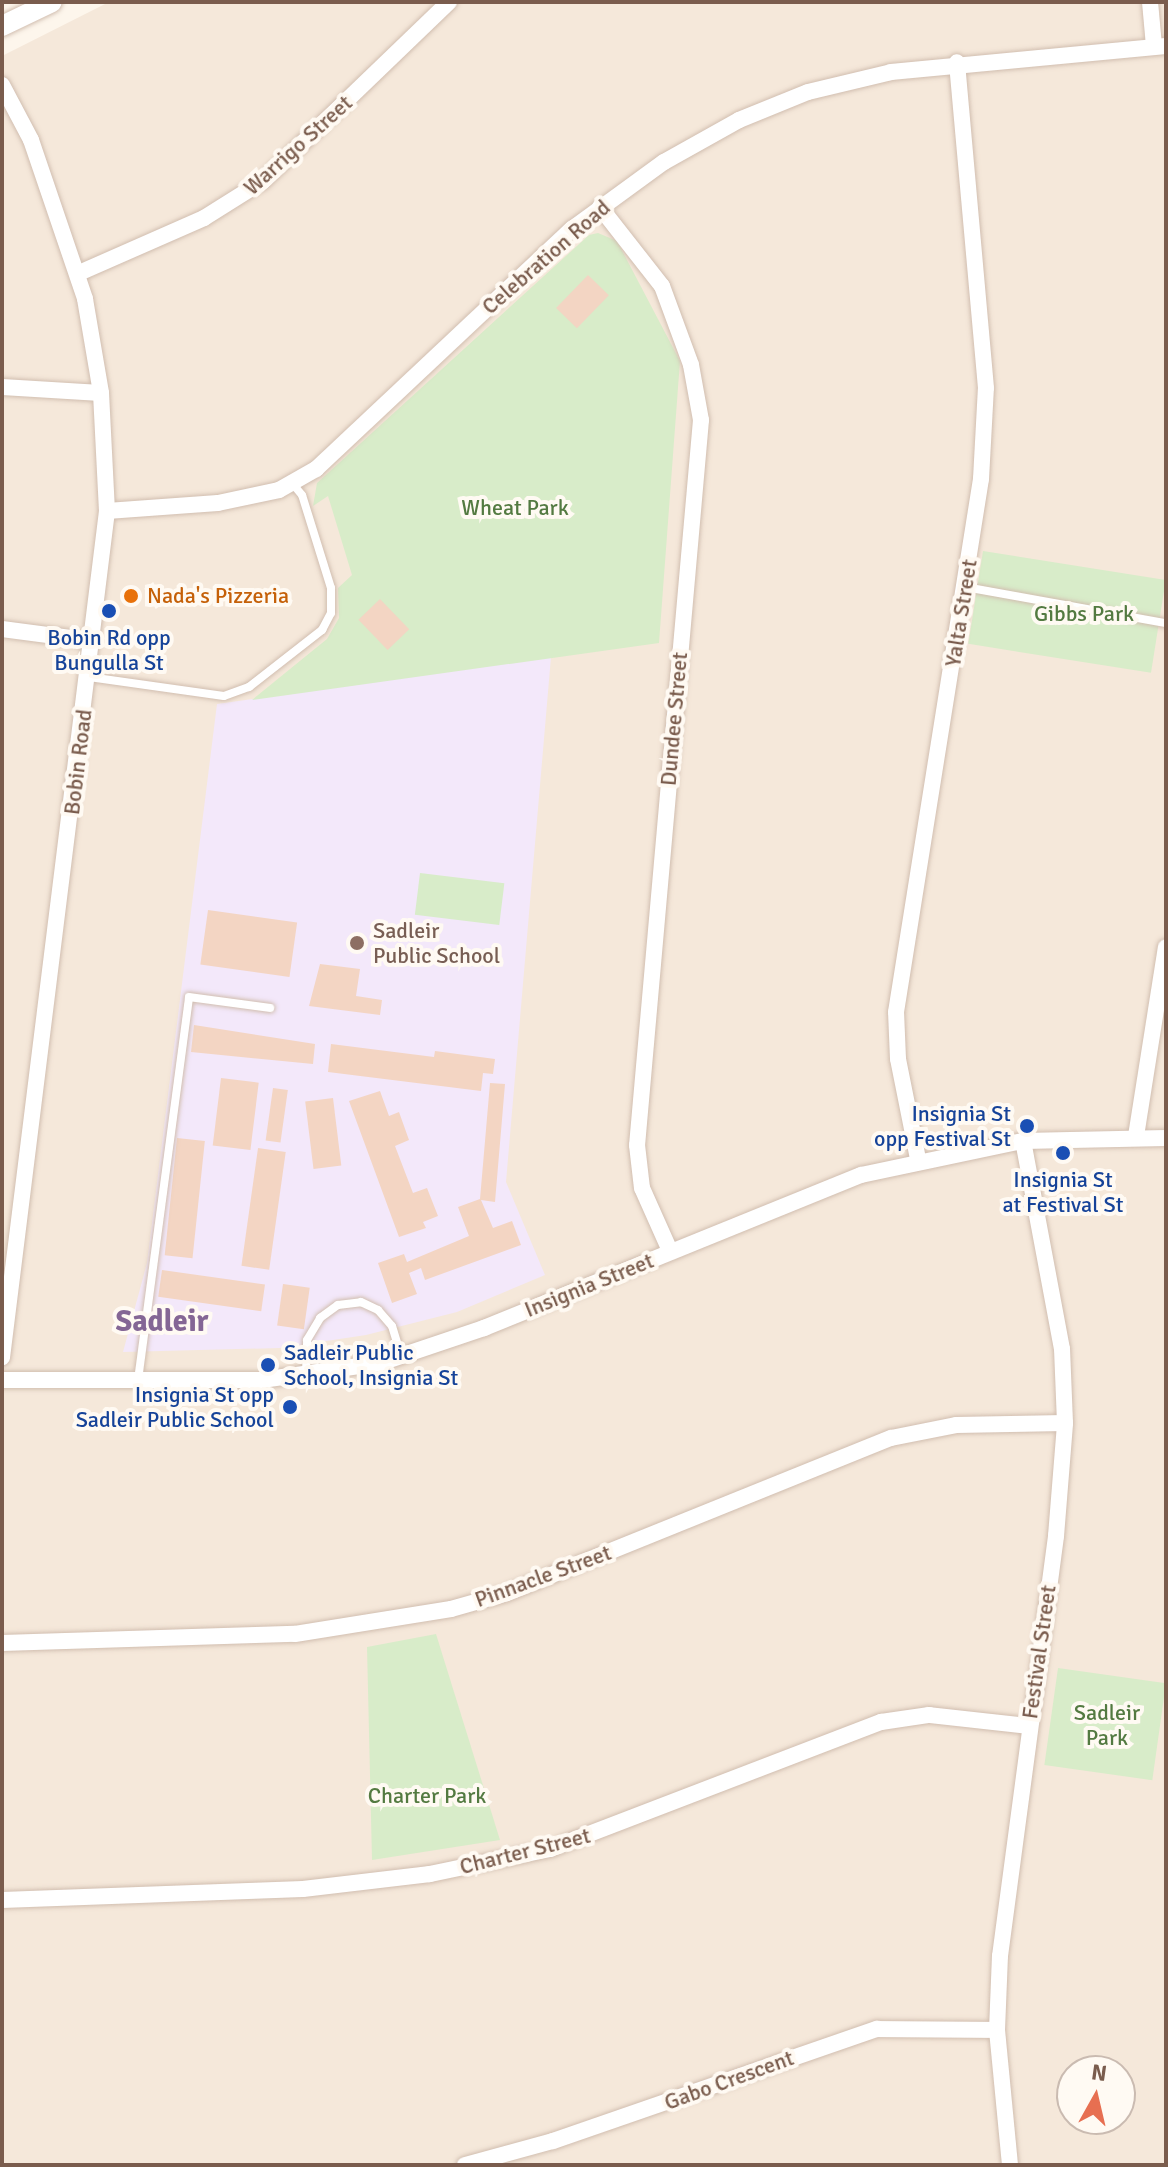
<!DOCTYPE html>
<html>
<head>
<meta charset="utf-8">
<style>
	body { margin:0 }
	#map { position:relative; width:1168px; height:2167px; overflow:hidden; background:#fdf6ec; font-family:Signika,sans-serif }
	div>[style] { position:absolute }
	.residential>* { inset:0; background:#f5e8da }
	.education>* { inset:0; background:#f3e8fa }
	.green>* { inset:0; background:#d8ecc9; transform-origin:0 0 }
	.building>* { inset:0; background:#f3d5c3; transform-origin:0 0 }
	.roads { filter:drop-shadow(0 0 2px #d1beb0) drop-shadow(0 0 2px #d1beb0) }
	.service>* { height:8px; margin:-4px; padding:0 4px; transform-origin:4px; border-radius:4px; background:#fff }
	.minor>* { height:16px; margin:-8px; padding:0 8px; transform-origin:8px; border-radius:8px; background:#fff }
	.tertiary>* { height:20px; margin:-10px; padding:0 10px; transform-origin:10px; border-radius:10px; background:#fff }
	.dots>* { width:22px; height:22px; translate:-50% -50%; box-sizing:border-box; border:4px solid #fffaf3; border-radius:50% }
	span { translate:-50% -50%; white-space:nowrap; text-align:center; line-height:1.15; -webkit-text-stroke:8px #fffaf3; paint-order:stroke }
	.street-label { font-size:22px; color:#7a5c4d }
	.park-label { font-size:22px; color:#537a41 }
	.food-label { font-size:22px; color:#c56008 }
	.left { translate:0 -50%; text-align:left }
	.transit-label { font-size:22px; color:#164399 }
	.right { translate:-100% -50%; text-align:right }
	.education-label { font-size:22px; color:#785e54 }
	.district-label { font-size:30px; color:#846695; font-weight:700 }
	.frame { position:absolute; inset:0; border:4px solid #7a5c4d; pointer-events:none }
	.north { position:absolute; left:1056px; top:2055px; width:80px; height:80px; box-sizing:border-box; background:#fffaf3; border:2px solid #cabbb1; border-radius:50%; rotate:8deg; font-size:22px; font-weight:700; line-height:32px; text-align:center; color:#7a5c4d }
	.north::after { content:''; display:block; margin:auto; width:28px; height:36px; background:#e76f51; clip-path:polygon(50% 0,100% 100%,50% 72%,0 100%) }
</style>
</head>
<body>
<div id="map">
	<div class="residential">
		<div style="clip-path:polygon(evenodd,109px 2px,1166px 2px,1166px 2165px,2px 2165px,2px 56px,109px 2px,1072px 2071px,1120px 2071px,1120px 2119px,1072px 2119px,1072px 2071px)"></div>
	</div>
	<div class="education">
		<div style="clip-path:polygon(551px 657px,506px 1182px,545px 1275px,457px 1312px,366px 1335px,280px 1348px,123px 1352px,147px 1263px,217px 704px)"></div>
	</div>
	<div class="green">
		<div style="clip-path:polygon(598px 233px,617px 241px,680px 361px,659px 643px,252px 700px,327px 639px,339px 618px,338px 588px,352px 575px,328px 496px,313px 506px,317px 483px,589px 235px)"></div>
		<div style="left:983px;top:551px;width:185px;height:94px;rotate:9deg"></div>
		<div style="left:420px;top:873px;width:85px;height:42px;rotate:7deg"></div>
		<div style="clip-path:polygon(436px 1634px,500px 1840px,372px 1860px,367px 1647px)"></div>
		<div style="left:1058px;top:1668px;width:109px;height:98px;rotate:8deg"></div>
	</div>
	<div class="building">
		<div style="left:588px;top:275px;width:29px;height:46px;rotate:44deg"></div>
		<div style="left:380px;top:599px;width:42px;height:30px;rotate:46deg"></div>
		<div style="left:208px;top:910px;width:90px;height:55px;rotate:8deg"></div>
		<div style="clip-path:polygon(320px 964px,360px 969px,356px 996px,382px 1000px,380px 1015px,309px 1006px)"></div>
		<div style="clip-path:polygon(194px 1025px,315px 1044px,313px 1064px,191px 1052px)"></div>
		<div style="clip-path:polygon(331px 1044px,434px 1057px,435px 1051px,495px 1059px,493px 1074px,483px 1073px,481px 1091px,328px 1072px)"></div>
		<div style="left:221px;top:1078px;width:38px;height:68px;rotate:7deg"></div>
		<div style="clip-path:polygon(490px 1083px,505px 1084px,495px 1202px,481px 1200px,493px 1228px,512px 1221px,521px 1245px,425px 1280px,421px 1268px,409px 1273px,417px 1294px,392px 1303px,378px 1263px,404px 1254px,407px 1262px,469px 1236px,458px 1207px,480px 1199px)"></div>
		<div style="left:273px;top:1088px;width:15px;height:53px;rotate:8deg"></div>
		<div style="clip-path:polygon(380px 1091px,389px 1116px,399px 1112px,409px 1140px,395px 1146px,413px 1193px,427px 1188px,438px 1216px,423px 1222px,426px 1228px,399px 1237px,349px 1101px)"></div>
		<div style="left:333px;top:1098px;width:68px;height:28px;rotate:83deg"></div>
		<div style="left:177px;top:1138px;width:28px;height:118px;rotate:6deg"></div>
		<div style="left:258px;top:1148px;width:28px;height:119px;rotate:8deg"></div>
		<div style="left:162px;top:1270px;width:104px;height:27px;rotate:8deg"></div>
		<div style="left:283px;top:1284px;width:27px;height:42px;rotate:8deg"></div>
	</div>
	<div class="roads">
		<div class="service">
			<div style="left:965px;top:587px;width:204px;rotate:10.2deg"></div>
			<div style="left:89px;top:677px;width:136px;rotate:8deg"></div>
			<div style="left:224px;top:696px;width:27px;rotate:-20deg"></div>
			<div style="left:249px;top:687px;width:93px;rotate:-38deg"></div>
			<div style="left:322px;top:630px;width:19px;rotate:-62deg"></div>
			<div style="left:331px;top:613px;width:25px;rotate:-90deg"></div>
			<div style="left:331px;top:588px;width:97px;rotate:-107.3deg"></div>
			<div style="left:302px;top:495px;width:16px;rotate:-130deg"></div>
			<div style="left:306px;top:1373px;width:33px;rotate:-88deg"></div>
			<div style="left:307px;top:1340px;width:26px;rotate:-59deg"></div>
			<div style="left:320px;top:1318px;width:22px;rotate:-36deg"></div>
			<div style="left:338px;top:1305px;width:23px;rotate:-7deg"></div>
			<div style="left:361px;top:1302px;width:19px;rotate:25deg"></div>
			<div style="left:378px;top:1310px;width:21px;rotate:49deg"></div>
			<div style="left:392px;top:1326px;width:30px;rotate:73deg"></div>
			<div style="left:138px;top:1380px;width:386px;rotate:-82.4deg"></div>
			<div style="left:189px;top:997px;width:82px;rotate:7.7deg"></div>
		</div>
		<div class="minor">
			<div style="left:1150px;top:2px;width:44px;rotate:84.8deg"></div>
			<div style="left:2px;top:85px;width:62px;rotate:62.2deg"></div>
			<div style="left:31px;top:140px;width:168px;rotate:71.2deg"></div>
			<div style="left:85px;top:299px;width:95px;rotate:80.3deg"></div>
			<div style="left:101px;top:393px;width:118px;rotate:87.1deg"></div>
			<div style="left:107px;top:511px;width:853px;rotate:97.07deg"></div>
			<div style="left:600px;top:207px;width:100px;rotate:51.9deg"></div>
			<div style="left:662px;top:286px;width:84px;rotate:69.8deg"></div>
			<div style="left:691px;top:365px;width:56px;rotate:79.7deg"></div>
			<div style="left:701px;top:420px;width:728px;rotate:95.04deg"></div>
			<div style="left:637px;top:1145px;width:43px;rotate:83.4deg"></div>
			<div style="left:642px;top:1188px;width:69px;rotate:66deg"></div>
			<div style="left:79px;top:273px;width:137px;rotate:-23.7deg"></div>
			<div style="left:204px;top:218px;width:70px;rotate:-32.1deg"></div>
			<div style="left:263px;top:181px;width:258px;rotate:-43.9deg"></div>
			<div style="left:2px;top:387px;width:99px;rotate:3.5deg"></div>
			<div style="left:107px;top:511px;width:111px;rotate:-4.1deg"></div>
			<div style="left:218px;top:503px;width:62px;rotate:-12deg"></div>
			<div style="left:279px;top:490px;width:43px;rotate:-29.6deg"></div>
			<div style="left:316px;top:469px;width:351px;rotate:-43.2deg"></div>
			<div style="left:572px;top:229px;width:114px;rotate:-36.1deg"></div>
			<div style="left:664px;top:162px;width:86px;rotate:-29.2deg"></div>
			<div style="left:739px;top:120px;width:74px;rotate:-22.1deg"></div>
			<div style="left:808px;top:92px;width:85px;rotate:-13.5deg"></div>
			<div style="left:891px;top:72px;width:276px;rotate:-5.4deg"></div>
			<div style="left:2px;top:629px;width:92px;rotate:7.5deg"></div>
			<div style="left:1136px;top:1136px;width:191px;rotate:-81deg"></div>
			<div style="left:918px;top:1159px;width:102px;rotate:-101.3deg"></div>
			<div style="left:898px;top:1059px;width:47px;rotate:-92.4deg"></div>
			<div style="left:896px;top:1012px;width:540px;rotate:-80.94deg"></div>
			<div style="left:981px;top:479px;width:91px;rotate:-86.9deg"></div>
			<div style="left:986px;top:388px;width:327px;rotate:-95.1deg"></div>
			<div style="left:2px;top:1380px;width:260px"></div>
			<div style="left:262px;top:1380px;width:119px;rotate:-8.2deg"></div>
			<div style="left:380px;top:1363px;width:110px;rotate:-18.6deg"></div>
			<div style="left:484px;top:1328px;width:407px;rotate:-22.1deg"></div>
			<div style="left:861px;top:1175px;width:166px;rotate:-11.9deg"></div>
			<div style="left:1023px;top:1141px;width:143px;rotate:-1.2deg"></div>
			<div style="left:2px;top:1643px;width:293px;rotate:-1.8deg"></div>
			<div style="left:295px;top:1634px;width:158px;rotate:-9.1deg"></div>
			<div style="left:451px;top:1609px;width:58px;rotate:-15.9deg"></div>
			<div style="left:507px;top:1593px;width:414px;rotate:-22deg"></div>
			<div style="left:891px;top:1438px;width:66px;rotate:-11.3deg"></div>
			<div style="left:956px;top:1425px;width:109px;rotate:-1.1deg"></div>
			<div style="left:2px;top:1900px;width:301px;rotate:-2.1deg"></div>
			<div style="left:303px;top:1889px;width:128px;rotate:-6.7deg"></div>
			<div style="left:430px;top:1874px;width:123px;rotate:-11.8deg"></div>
			<div style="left:550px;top:1849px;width:355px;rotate:-21deg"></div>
			<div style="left:881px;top:1722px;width:49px;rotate:-8.3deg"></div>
			<div style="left:929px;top:1715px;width:100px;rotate:6.3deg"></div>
			<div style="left:465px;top:2165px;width:91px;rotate:-15.3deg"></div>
			<div style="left:553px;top:2141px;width:343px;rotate:-19.1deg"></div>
			<div style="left:877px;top:2029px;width:120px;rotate:0.5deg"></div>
			<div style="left:1010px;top:2165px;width:136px;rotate:-95.5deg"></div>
			<div style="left:997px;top:2030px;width:74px;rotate:-87.7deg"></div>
			<div style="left:1000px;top:1956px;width:424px;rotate:-82.4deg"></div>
			<div style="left:1056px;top:1536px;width:113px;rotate:-85.4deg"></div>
			<div style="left:1065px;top:1423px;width:74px;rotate:-92.3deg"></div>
			<div style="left:1062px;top:1349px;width:212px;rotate:-100.6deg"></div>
		</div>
		<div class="tertiary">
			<div style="left:2px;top:26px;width:55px;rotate:-25.6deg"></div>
		</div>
	</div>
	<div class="dots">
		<div style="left:131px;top:596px;background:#e8710a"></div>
		<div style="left:109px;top:611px;background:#1a4fb4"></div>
		<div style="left:357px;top:943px;background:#8d6e63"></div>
		<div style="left:1027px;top:1126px;background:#1a4fb4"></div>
		<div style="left:1063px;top:1153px;background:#1a4fb4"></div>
		<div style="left:268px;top:1365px;background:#1a4fb4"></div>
		<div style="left:290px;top:1407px;background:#1a4fb4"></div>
	</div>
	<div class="street-label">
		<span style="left:298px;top:145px;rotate:-42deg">Warrigo Street</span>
		<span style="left:546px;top:257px;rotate:-41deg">Celebration Road</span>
		<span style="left:961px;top:613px;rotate:-81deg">Yalta Street</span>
		<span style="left:674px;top:719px;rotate:-85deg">Dundee Street</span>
		<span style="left:78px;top:762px;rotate:-83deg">Bobin Road</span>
		<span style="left:589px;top:1285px;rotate:-22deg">Insignia Street</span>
		<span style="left:543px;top:1576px;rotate:-20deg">Pinnacle Street</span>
		<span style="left:1039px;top:1652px;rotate:-82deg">Festival Street</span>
		<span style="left:525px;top:1851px;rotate:-14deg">Charter Street</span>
		<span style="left:729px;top:2080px;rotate:-20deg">Gabo Crescent</span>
	</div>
	<div class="park-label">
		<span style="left:515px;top:508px">Wheat Park</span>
		<span style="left:1084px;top:614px">Gibbs Park</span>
		<span style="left:1107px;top:1725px">Sadleir<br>Park</span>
		<span style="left:427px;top:1796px">Charter Park</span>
	</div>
	<div class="food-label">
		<span class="left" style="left:147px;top:596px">Nada's Pizzeria</span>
	</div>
	<div class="transit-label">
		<span style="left:109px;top:650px">Bobin Rd opp<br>Bungulla St</span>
		<span class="right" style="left:1011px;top:1126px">Insignia St<br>opp Festival St</span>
		<span style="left:1063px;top:1192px">Insignia St<br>at Festival St</span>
		<span class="left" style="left:284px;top:1365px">Sadleir Public<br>School, Insignia St</span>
		<span class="right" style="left:274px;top:1407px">Insignia St opp<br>Sadleir Public School</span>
	</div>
	<div class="education-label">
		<span class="left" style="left:373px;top:943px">Sadleir<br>Public School</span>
	</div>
	<div class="district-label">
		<span style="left:162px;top:1322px">Sadleir</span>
	</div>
	<div class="frame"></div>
	<div class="north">N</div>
</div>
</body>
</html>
